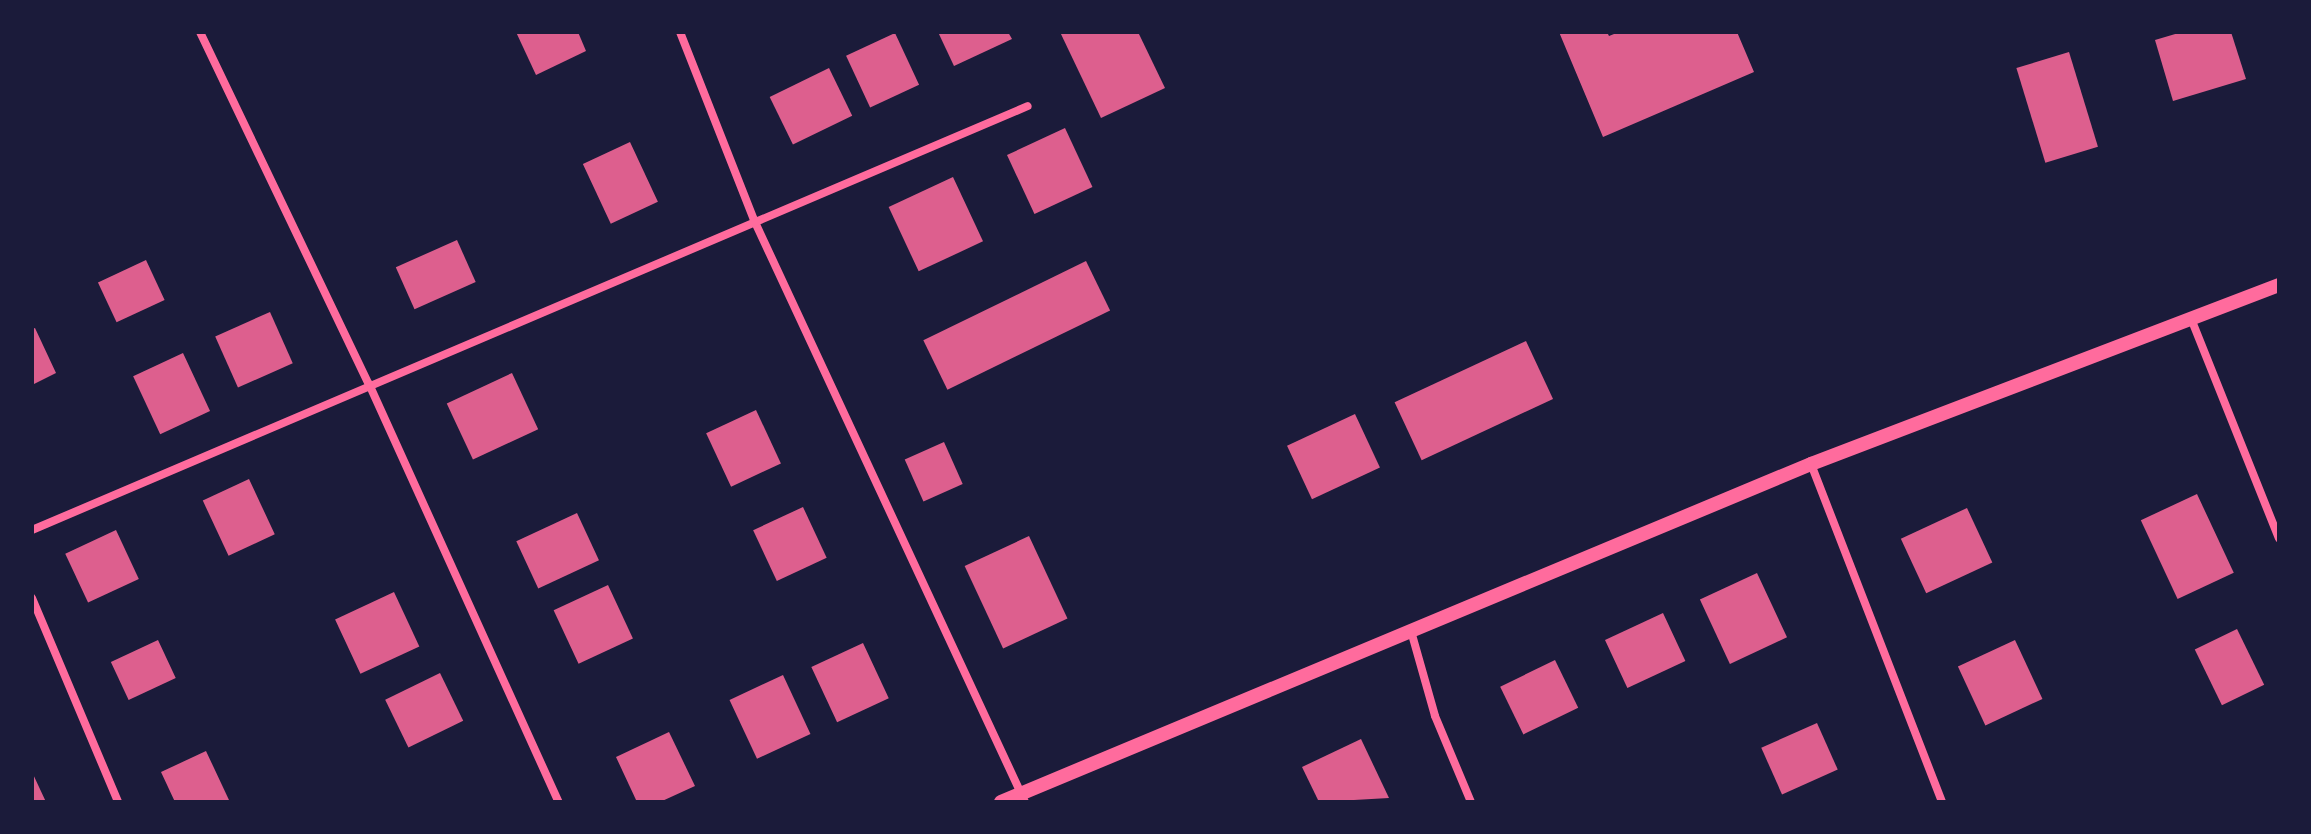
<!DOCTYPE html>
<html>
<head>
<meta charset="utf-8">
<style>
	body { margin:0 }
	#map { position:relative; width:2311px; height:834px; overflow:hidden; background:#1b1b3a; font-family:"Source Serif 4",serif }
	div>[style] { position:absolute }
	.building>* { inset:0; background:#dd5f8e; transform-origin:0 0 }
	.minor>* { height:8px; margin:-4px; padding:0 4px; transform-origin:4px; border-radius:4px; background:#ff6b9d }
	.tertiary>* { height:14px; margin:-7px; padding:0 7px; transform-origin:7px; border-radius:7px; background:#ff6b9d }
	span { translate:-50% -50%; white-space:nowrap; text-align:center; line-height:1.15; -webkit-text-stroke:6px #1b1b3a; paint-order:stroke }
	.frame { position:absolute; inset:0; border:34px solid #1b1b3a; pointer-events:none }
</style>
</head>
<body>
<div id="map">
	<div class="building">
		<div style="clip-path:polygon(516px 32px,578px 32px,586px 51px,536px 75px)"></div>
		<div style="clip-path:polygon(938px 32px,1008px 32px,1012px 39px,954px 66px)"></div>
		<div style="clip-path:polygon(1060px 32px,1138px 32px,1165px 88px,1101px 118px)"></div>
		<div style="clip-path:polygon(1559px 32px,1607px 32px,1609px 36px,1619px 32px,1737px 32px,1754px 72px,1603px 137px)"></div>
		<div style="clip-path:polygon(2182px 32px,2231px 32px,2246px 79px,2173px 101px,2155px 40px)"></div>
		<div style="left:895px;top:33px;width:57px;height:54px;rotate:65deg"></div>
		<div style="left:2069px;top:52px;width:99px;height:55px;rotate:73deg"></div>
		<div style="left:829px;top:68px;width:53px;height:66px;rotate:64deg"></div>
		<div style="left:1065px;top:128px;width:65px;height:64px;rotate:65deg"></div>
		<div style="left:630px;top:142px;width:66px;height:52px;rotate:65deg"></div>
		<div style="left:953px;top:177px;width:71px;height:71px;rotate:65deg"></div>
		<div style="left:457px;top:240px;width:46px;height:67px;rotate:66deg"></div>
		<div style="left:146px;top:260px;width:44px;height:53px;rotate:65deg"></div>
		<div style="left:1086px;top:261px;width:55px;height:181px;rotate:64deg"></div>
		<div style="left:270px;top:312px;width:56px;height:60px;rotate:66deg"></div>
		<div style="clip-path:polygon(35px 328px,56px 373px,32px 385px,32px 329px)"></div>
		<div style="left:1526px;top:341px;width:64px;height:145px;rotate:65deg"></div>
		<div style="left:183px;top:353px;width:64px;height:55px;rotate:65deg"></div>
		<div style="left:512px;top:373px;width:62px;height:72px;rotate:65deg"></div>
		<div style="left:756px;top:410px;width:59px;height:55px;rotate:65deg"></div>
		<div style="left:1355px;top:414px;width:59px;height:75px;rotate:65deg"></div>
		<div style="left:944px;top:442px;width:46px;height:43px;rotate:66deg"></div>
		<div style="left:249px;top:479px;width:61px;height:51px;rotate:65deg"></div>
		<div style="left:2197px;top:494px;width:87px;height:62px;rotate:65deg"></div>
		<div style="left:803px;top:507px;width:56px;height:55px;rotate:65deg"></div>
		<div style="left:1967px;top:508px;width:60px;height:73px;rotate:65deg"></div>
		<div style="left:577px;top:513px;width:52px;height:67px;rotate:65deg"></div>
		<div style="left:116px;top:530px;width:54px;height:56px;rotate:65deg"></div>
		<div style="left:1029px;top:536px;width:91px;height:71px;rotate:65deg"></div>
		<div style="left:1757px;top:573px;width:71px;height:63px;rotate:65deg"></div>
		<div style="left:608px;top:585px;width:59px;height:60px;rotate:65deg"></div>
		<div style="left:394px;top:592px;width:60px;height:65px;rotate:65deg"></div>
		<div style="left:1663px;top:613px;width:53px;height:64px;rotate:65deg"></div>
		<div style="left:2237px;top:629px;width:62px;height:47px;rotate:64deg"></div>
		<div style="left:158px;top:640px;width:42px;height:52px;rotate:65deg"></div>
		<div style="left:2015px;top:640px;width:65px;height:63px;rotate:65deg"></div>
		<div style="left:863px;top:643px;width:61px;height:57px;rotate:65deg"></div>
		<div style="left:1555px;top:660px;width:53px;height:61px;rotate:64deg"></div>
		<div style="left:440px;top:673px;width:53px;height:61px;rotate:64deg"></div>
		<div style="left:783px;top:675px;width:65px;height:59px;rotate:65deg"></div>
		<div style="left:1817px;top:723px;width:51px;height:61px;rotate:66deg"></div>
		<div style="clip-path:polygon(669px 732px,695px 786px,660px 802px,637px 802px,616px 757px)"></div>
		<div style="clip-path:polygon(1361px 739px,1389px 798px,1319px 802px,1302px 767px)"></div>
		<div style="clip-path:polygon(206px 751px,229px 800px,175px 802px,161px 772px)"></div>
		<div style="clip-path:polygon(32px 772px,46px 802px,32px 802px)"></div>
	</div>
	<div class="minor">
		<div style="left:200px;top:32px;width:390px;rotate:64.4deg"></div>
		<div style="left:369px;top:384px;width:459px;rotate:65.6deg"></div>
		<div style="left:680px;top:32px;width:202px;rotate:68.5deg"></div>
		<div style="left:754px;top:220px;width:642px;rotate:65.03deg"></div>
		<div style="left:2192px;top:321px;width:234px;rotate:68.2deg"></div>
		<div style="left:1811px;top:464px;width:362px;rotate:68.8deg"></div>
		<div style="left:32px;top:530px;width:1082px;rotate:-23.06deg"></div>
		<div style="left:32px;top:598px;width:221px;rotate:67.1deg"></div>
		<div style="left:1411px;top:631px;width:88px;rotate:74.2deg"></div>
		<div style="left:1435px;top:716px;width:93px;rotate:67.3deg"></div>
	</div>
	<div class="tertiary">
		<div style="left:1001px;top:802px;width:878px;rotate:-22.65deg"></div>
		<div style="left:1811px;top:464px;width:501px;rotate:-20.93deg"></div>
	</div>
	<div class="frame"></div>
</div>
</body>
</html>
